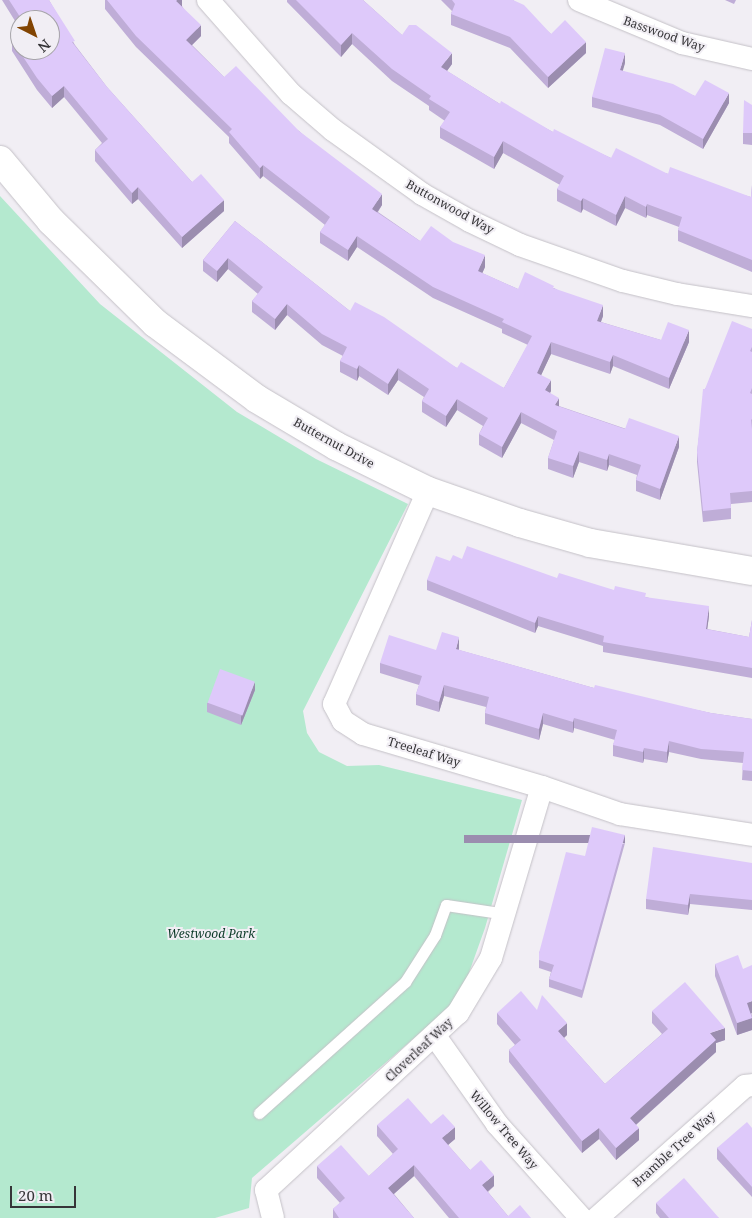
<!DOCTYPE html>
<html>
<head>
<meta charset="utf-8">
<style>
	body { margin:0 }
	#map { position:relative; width:752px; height:1218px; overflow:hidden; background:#f1eef4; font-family:"Noto Serif",serif }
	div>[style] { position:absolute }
	.green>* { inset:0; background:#b4e9cf }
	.roads { filter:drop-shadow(0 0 1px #c4c1c7) drop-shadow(0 0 1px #c4c1c7) }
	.lane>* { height:11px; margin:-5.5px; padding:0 5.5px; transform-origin:5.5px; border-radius:5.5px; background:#fff }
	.street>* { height:22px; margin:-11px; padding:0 11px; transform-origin:11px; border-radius:11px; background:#fff }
	.secondary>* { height:28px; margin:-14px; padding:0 14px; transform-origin:14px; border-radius:14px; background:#fff }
	.wall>* { inset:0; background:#bfadd7 }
	.shaded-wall>* { inset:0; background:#9b8daf; transform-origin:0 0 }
	.building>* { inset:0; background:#dec9fa; transform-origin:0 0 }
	span { translate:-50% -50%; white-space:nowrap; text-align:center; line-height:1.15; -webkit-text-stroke:4px #f1eef4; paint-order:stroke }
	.street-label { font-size:12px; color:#363538 }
	.park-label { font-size:12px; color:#0b3a28; font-style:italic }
	.north { position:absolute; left:10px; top:10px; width:50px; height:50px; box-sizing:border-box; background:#f1eef4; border:1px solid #a6a4a9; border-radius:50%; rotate:139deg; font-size:14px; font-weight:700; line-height:20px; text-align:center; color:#363538 }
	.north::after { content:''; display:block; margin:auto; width:18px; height:22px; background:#824402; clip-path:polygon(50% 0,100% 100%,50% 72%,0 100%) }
	.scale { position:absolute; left:10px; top:1186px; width:66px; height:22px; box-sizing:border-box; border:2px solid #363538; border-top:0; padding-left:6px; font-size:15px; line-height:18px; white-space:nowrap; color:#363538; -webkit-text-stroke:4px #f1eef4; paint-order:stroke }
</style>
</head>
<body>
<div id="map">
	<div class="green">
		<div style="clip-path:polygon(0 196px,100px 304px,237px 412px,316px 459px,408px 504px,303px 711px,307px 733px,319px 752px,347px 766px,379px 765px,522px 800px,485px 928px,466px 981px,449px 1008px,252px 1178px,249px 1208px,215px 1218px,0 1218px)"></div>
	</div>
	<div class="roads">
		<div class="lane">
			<div style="left:259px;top:1113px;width:196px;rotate:-41.9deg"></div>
			<div style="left:405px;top:982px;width:56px;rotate:-57.4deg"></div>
			<div style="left:435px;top:935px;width:32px;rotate:-70deg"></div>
			<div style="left:446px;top:905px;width:61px;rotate:8.5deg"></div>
		</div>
		<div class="street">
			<div style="left:208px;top:0;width:125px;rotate:48.6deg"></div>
			<div style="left:291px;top:94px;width:55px;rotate:40.6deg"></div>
			<div style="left:333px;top:130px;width:110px;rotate:35.7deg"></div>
			<div style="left:422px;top:194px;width:55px;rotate:29.4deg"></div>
			<div style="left:470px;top:221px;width:55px;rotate:25.6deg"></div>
			<div style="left:520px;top:245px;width:109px;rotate:19.3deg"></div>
			<div style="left:623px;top:281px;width:56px;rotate:13.5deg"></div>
			<div style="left:677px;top:294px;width:76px;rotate:9.1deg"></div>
			<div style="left:579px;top:0;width:112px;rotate:22.7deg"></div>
			<div style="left:682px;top:43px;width:72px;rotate:12.9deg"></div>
			<div style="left:428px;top:491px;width:233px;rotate:113.8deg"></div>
			<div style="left:334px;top:704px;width:19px;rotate:62deg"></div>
			<div style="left:343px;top:721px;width:24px;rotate:33deg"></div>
			<div style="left:363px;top:734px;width:187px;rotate:16.5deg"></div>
			<div style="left:542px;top:787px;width:83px;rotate:19.1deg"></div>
			<div style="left:620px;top:814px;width:134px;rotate:9deg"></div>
			<div style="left:435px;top:1036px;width:108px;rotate:54.8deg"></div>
			<div style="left:497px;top:1124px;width:126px;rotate:48.2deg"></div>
			<div style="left:273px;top:1218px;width:29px;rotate:-104deg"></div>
			<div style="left:266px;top:1190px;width:261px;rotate:-42.7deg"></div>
			<div style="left:458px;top:1013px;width:64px;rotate:-59deg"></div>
			<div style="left:491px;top:958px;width:178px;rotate:-73.4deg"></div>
			<div style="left:597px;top:1218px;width:198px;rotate:-41.7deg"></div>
			<div style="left:745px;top:1086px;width:7px;rotate:-8deg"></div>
		</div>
		<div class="secondary">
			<div style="left:0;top:160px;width:80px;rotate:50.1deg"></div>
			<div style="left:51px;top:221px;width:146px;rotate:44.4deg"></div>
			<div style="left:155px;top:323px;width:127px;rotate:36.7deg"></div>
			<div style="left:257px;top:399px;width:92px;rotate:30.7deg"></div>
			<div style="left:336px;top:446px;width:102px;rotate:26.1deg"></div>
			<div style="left:428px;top:491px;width:97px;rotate:19.2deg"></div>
			<div style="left:520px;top:523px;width:73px;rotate:15.9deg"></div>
			<div style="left:590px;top:543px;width:164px;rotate:9.8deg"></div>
		</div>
	</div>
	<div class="wall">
		<div style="clip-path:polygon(2px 0,49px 0,75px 45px,107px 87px,192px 182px,224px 211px,182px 248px,138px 199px,132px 204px,95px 161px,95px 150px,102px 143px,64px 97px,52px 108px,37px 90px,12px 51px,12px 40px,50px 20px,20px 20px,20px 29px)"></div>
		<div style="clip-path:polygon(105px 0,182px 0,182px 6px,201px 36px,192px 45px,224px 77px,299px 131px,382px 205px,378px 212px,420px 241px,485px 267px,482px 273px,518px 289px,554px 288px,603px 316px,601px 322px,661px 340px,689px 342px,669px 389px,613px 366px,610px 374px,551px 354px,541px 375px,551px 391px,550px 393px,559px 406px,679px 447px,660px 500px,636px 491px,636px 480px,637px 475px,609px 465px,607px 471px,579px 462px,573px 478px,548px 469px,548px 458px,554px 440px,521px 423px,502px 458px,479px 445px,479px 434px,483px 426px,457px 410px,446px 427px,422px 412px,422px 401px,424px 397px,398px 380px,388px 395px,359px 376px,357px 381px,340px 372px,340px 361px,343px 356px,322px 345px,287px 315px,275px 330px,252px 312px,252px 301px,258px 294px,228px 269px,217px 282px,203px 271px,203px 260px,235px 221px,350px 311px,457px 368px,504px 388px,528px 345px,502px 333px,502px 329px,433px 298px,357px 247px,348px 261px,320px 243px,320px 232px,325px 225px,263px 176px,260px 179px,229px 143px,229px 137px,136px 47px,105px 9px)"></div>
		<div style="clip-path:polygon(287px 0,363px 0,402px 35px,452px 64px,447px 71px,500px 104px,553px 132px,611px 158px,751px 197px,752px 185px,752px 272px,678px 241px,678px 230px,679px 227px,647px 215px,646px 218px,625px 208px,616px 226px,583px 209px,581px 213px,557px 201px,557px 189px,560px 185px,503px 153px,494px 169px,440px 138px,440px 127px,445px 121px,429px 110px,429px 106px,392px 81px,352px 44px,341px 57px,287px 2px)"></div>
		<div style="clip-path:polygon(441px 0,513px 0,551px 34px,586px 53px,548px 88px,510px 48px,451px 25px,451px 14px,452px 11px)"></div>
		<div style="clip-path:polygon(725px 0,736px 0,734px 4px)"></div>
		<div style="clip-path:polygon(625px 63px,622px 71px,695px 96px,729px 103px,703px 149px,660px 125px,592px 107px,592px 97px)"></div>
		<div style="clip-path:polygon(752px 105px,752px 145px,743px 144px,743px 133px)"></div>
		<div style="clip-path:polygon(752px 329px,752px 502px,731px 504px,731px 519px,703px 522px,697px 462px,697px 452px,705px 389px)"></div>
		<div style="clip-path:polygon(462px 559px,646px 597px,709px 616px,707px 629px,749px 637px,752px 620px,752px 678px,603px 652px,603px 646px,538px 626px,535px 633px,427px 590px,427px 580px,450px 561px)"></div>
		<div style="clip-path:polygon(459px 648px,459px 650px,594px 688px,711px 713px,752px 719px,752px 781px,742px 780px,743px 763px,701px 759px,669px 752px,667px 763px,644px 759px,643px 763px,613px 756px,613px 745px,615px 740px,574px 728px,573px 733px,543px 724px,539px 740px,485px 724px,485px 713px,486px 707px,444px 696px,439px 712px,416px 705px,416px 694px,419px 685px,380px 673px,380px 663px,436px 650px)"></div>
		<div style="clip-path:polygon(255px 690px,241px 725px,207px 712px,207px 703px)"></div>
		<div style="clip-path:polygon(625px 843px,582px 998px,549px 987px,549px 979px,551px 972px,539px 968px,539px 953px,585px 856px)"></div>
		<div style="clip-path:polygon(752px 863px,752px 910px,690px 904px,688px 915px,646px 909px,646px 899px)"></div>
		<div style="clip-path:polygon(715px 964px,743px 969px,752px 1016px,752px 1030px,737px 1035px,715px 976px)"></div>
		<div style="clip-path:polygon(537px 1010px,567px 1035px,564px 1038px,605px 1084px,662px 1034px,652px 1023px,652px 1011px,725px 1040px,716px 1043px,716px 1052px,636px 1125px,639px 1140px,616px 1160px,599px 1139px,582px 1153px,509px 1062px,509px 1050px,515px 1045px,497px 1024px,497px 1013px)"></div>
		<div style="clip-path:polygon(431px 1124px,455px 1139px,448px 1145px,470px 1170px,494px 1186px,488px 1192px,508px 1216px,531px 1218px,449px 1218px,414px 1176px,394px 1194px,414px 1218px,333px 1218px,333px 1209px,340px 1203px,317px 1178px,317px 1166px,369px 1176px,393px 1154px,377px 1136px,377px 1125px)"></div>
		<div style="clip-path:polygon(752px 1128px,752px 1197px,717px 1159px,717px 1148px)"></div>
		<div style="clip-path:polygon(656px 1203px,719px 1218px,660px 1218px,656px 1213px)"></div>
	</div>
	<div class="shaded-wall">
		<div style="clip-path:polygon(177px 0,182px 0,182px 7px,176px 1px)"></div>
		<div style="clip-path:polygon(201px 25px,201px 36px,186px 51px,186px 40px)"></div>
		<div style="clip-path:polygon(352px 33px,352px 44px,341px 57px,341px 45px)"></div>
		<div style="clip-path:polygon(586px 42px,586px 53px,548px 88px,548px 77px)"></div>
		<div style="clip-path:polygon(452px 53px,452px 64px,441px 79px,441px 67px)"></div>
		<div style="clip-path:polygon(625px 53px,625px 63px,620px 81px,620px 70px)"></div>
		<div style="clip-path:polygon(64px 86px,64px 97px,52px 108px,52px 96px)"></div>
		<div style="clip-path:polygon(729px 93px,729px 103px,703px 149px,703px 139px)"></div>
		<div style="clip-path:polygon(503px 141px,503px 153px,494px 169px,494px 157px)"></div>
		<div style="clip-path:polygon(263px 165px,263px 176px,260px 179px,260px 168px)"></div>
		<div style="clip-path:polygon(138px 187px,138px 199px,132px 204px,132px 193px)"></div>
		<div style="clip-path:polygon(382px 194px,382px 205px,372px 220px,372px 209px)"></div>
		<div style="clip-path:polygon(625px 196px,625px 208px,616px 226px,616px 215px)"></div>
		<div style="clip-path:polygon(583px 198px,583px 209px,581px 213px,581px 201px)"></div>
		<div style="clip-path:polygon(224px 200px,224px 211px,182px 248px,182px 237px)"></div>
		<div style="clip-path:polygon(647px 204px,647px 215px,646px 218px,646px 207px)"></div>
		<div style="clip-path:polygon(357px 236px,357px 247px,348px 261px,348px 250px)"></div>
		<div style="clip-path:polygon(485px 255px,485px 267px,478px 283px,478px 271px)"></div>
		<div style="clip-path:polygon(228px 258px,228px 269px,217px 282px,217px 271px)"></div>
		<div style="clip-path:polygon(287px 304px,287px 315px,275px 330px,275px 319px)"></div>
		<div style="clip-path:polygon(603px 305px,603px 316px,597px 332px,597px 321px)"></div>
		<div style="clip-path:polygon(689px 330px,689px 342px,669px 389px,669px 378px)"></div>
		<div style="clip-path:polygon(551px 342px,551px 354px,537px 384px,537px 373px)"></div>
		<div style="clip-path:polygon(613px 355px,613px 366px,610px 374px,610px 362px)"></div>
		<div style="clip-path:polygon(359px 365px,359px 376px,357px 381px,357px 369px)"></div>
		<div style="clip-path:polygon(398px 368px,398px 380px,388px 395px,388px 384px)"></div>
		<div style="clip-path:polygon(551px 380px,551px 391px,545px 402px,545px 390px)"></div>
		<div style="clip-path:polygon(559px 398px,559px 409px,555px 405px)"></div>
		<div style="clip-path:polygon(457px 399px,457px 410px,446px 427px,446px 416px)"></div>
		<div style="clip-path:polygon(521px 412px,521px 423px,502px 458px,502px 447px)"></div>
		<div style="clip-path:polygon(679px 436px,679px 447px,660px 500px,660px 489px)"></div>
		<div style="clip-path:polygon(579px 451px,579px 462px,573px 478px,573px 466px)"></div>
		<div style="clip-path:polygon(609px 454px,609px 465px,607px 471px,607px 460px)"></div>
		<div style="clip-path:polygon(709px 606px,709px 616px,706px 639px,706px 629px)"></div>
		<div style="clip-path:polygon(538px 616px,538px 626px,535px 633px,535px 623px)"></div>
		<div style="clip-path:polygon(459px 637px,459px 648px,456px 660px,456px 649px)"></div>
		<div style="clip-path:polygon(255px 682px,255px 690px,241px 725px,241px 717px)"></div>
		<div style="clip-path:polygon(444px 685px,444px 696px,439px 712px,439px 702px)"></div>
		<div style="clip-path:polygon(543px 713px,543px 724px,539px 740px,539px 729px)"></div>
		<div style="clip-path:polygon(574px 718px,574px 728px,573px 733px,573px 722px)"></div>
		<div style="clip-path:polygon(669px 741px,669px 752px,667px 763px,667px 752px)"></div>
		<div style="clip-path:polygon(644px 748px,644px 759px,643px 763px,643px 752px)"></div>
		<div style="left:625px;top:835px;width:8px;height:161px;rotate:90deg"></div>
		<div style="clip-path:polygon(690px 894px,690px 904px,688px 915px,688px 905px)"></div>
		<div style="clip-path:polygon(752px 1001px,752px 1013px,747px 1015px,747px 1003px)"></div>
		<div style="clip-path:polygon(752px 1018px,752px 1030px,737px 1035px,737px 1023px)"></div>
		<div style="clip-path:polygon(567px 1023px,567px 1035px,558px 1043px,558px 1031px)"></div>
		<div style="clip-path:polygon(725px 1028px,725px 1040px,716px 1043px,716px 1052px,630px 1130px,630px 1118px,710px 1033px)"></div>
		<div style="clip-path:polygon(455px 1127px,455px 1139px,442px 1150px,442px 1138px)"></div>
		<div style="clip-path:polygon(599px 1128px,599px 1139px,582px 1153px,582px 1141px)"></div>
		<div style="clip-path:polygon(639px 1128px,639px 1140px,616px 1160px,616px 1148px)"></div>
		<div style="clip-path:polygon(414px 1165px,414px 1176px,388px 1199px,388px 1188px)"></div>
		<div style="clip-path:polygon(494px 1175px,494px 1186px,482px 1196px,482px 1185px)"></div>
	</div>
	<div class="building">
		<div style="clip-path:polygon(9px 0,49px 0,75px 41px,72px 42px,107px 87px,192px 182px,201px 174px,224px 200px,182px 237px,138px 187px,132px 193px,95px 150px,108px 139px,64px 86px,52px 96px,37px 78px,12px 40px,20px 35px,20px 50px,50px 50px,50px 20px,22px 20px)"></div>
		<div style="clip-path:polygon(107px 0,177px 0,176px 1px,201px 25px,186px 40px,224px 77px,236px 66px,299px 131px,382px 194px,372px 209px,420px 241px,431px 226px,453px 242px,485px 255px,478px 271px,518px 289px,525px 272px,554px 286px,553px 288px,603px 305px,597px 321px,661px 340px,668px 322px,689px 330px,669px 378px,613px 355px,610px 362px,551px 342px,537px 373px,551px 380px,545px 390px,559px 398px,555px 405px,625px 429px,629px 418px,679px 436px,660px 489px,636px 480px,641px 465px,609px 454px,607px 460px,579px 451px,573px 466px,548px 458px,557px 431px,521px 412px,502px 447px,479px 434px,488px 418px,457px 399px,446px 416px,422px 401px,429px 389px,398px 368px,388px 384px,359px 365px,357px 369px,340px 361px,347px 347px,322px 334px,287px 304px,275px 319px,252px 301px,263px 287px,228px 258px,217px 271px,203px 260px,235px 221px,350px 311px,355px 302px,384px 317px,457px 368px,461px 362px,504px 388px,532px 336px,502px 322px,504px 319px,433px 287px,357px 236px,348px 250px,320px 232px,330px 217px,263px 165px,260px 168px,229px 132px,232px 129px,136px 36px)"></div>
		<div style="clip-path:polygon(296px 0,363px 0,402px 35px,409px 25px,416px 25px,452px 53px,441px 67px,500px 104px,501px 101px,553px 132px,554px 129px,611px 158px,616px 148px,668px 174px,670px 167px,751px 197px,752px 185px,752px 260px,678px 230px,682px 217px,647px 204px,646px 207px,625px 196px,616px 215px,583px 198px,581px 201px,557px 189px,564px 176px,503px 141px,494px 157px,440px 127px,450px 112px,429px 99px,431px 96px,392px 69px,352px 33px,341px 45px)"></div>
		<div style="clip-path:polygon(452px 0,513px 0,524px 5px,551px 34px,565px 20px,586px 42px,548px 77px,510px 37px,451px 14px,455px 4px)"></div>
		<div style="clip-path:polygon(605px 48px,625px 53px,620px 70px,673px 84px,695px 96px,705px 80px,729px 93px,703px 139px,660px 115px,592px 97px)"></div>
		<div style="clip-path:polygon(744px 100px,752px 105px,752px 133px,743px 133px)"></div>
		<div style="clip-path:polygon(732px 321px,752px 329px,752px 347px,750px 351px,752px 352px,752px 388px,750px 393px,752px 394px,752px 420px,751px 419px,752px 429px,752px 491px,730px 493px,731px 508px,703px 511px,697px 452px,703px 389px,705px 389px)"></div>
		<div style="clip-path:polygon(467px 546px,557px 578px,559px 573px,614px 590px,615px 586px,646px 593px,645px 597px,709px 606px,706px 629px,749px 637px,752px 620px,752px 668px,603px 642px,604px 636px,538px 616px,535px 623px,427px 580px,436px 556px,450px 561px,453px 555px,462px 559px)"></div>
		<div style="clip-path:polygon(442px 632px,459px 637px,456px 649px,594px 688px,595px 685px,711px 713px,752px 719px,752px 771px,742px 770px,744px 752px,701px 749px,669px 741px,667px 752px,644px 748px,643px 752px,613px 745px,617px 730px,574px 718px,573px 722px,543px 713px,539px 729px,485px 713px,489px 697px,444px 685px,439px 702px,416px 694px,422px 676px,380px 663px,389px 635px,436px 650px)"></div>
		<div style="left:220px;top:669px;width:37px;height:36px;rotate:20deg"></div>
		<div style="clip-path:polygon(592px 827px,625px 835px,582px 990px,549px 979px,554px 965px,539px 960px,539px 953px,566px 852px,585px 856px)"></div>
		<div style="clip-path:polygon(653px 847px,752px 863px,752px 900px,690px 894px,688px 905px,646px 899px)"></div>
		<div style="clip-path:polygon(738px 955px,743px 969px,752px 965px,752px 1001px,747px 1003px,752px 1018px,737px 1023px,715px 964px)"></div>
		<div style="clip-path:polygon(685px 982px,725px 1028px,710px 1033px,716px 1040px,630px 1118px,639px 1128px,616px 1148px,599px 1128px,582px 1141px,509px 1050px,521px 1040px,497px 1013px,521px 991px,537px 1010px,542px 995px,567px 1023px,558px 1031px,605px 1084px,668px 1029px,652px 1011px)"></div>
		<div style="clip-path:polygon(408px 1098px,431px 1124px,443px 1114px,455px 1127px,442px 1138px,470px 1170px,481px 1160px,494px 1175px,482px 1185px,508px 1216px,520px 1205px,531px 1218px,459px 1218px,414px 1165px,388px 1188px,414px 1218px,339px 1218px,333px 1209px,345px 1198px,317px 1166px,341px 1145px,369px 1176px,398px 1149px,377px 1125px)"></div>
		<div style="clip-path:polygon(747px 1122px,752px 1128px,752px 1187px,717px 1148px)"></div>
		<div style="clip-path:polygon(684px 1178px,719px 1218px,669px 1218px,656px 1203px)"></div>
	</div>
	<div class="street-label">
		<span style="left:664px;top:34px;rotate:19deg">Basswood Way</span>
		<span style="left:450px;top:207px;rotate:29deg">Buttonwood Way</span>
		<span style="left:334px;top:443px;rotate:29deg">Butternut Drive</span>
		<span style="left:424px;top:752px;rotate:17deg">Treeleaf Way</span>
		<span style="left:419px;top:1050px;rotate:-43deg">Cloverleaf Way</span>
		<span style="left:504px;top:1130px;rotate:50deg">Willow Tree Way</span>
		<span style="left:674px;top:1149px;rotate:-42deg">Bramble Tree Way</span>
	</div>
	<div class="park-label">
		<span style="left:211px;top:934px">Westwood Park</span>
	</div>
	<div class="north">N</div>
	<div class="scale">20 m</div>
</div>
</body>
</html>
